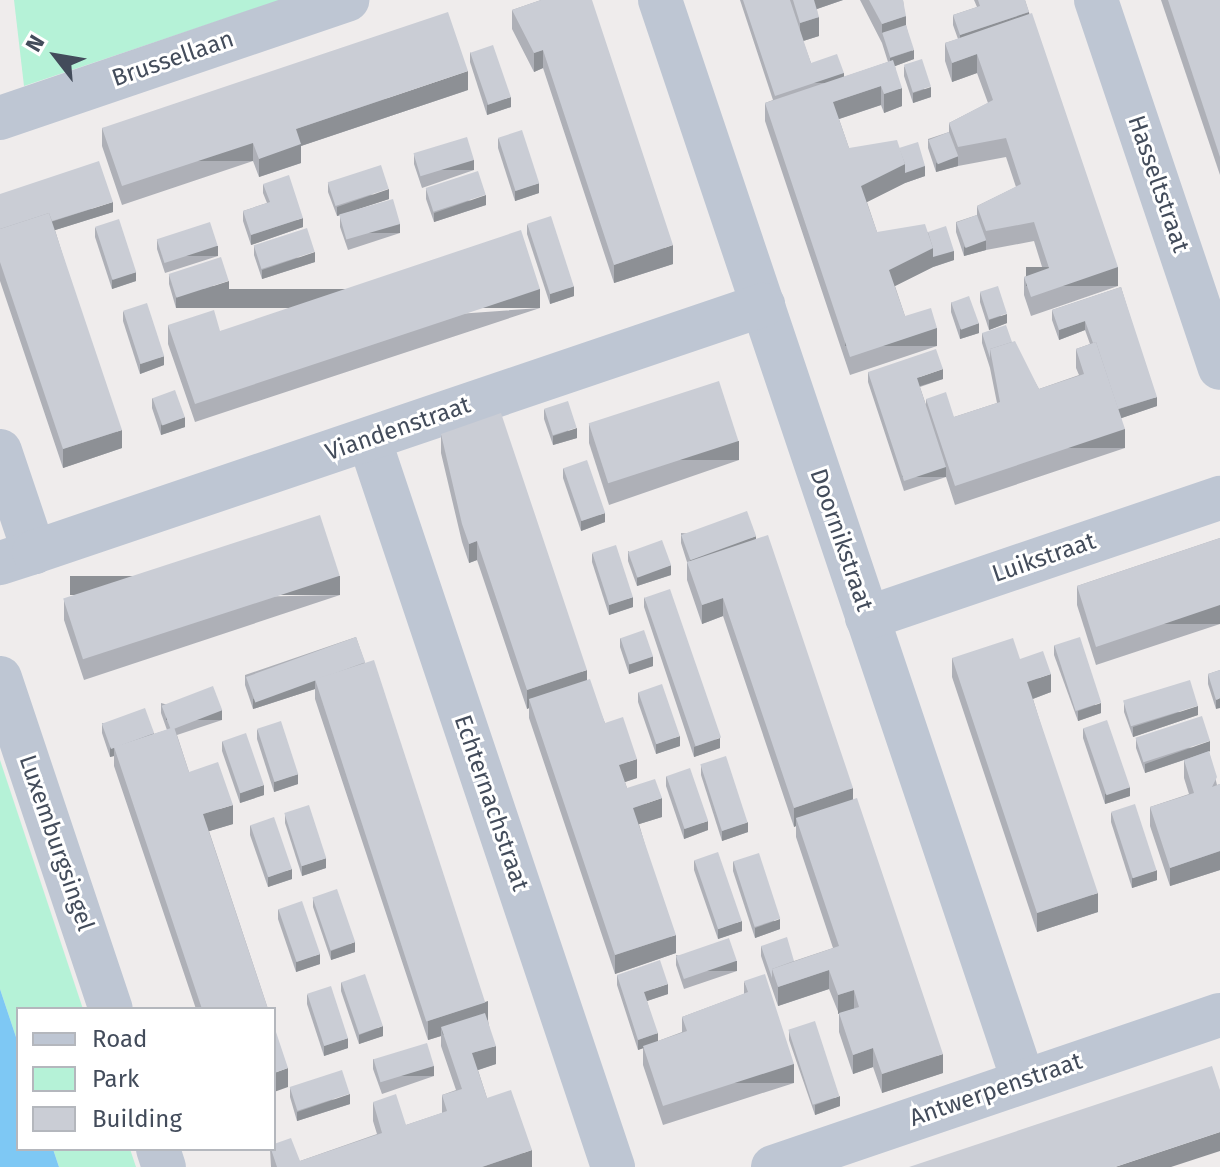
<!DOCTYPE html>
<html>
<head>
<meta charset="utf-8">
<style>
	body { margin:0 }
	#map { position:relative; width:1220px; height:1167px; overflow:hidden; background:#efecec; font-family:"Fira Sans",sans-serif }
	div>[style] { position:absolute }
	.green>* { inset:0; background:#b5f2d7 }
	.water>* { inset:0; background:#7ec8f4 }
	.minor>* { height:44px; margin:-22px; padding:0 22px; transform-origin:22px; border-radius:22px; background:#bec6d3 }
	.wall>* { inset:0; background:#aeb0b7 }
	.shaded-wall>* { inset:0; background:#8d9095; transform-origin:0 0 }
	.building>* { inset:0; background:#cacdd5; transform-origin:0 0 }
	span { translate:-50% -50%; white-space:nowrap; text-align:center; line-height:1.15; -webkit-text-stroke:6px #fff; paint-order:stroke }
	.street-label { font-size:24px; color:#434c5b }
	.legend { position:absolute; left:16px; top:1007px; width:260px; height:144px; box-sizing:border-box; background:#fff; border:2px solid #b4b7bd; margin:0; padding:10px 14px; list-style:none; font-size:24px; color:#434c5b }
	.legend li { display:flex; align-items:center; gap:16px; height:40px }
	.legend b { width:40px; border:2px solid #b4b7bd }
	.north { position:absolute; left:16px; top:16px; width:80px; height:80px; -webkit-text-stroke:6px #fff; paint-order:stroke; rotate:301deg; font-size:22px; font-weight:700; line-height:32px; text-align:center; color:#434c5b }
	.north::after { content:''; display:block; margin:auto; width:28px; height:36px; background:#434c5b; clip-path:polygon(50% 0,100% 100%,50% 72%,0 100%) }
</style>
</head>
<body>
<div id="map">
	<div class="green">
		<div style="clip-path:polygon(14px 0,281px 0,24px 86px)"></div>
		<div style="clip-path:polygon(0 760px,83px 1009px,18px 1009px,18px 1043px,0 989px)"></div>
		<div style="clip-path:polygon(53px 1149px,130px 1149px,136px 1167px,59px 1167px)"></div>
	</div>
	<div class="water">
		<div style="clip-path:polygon(0 989px,18px 1043px,18px 1149px,53px 1149px,59px 1167px,0 1167px)"></div>
	</div>
	<div class="minor">
		<div style="left:660px;top:0;width:1139px;rotate:71.42deg"></div>
		<div style="left:1096px;top:0;width:388px;rotate:71.4deg"></div>
		<div style="left:0;top:118px;width:367px;rotate:-18.8deg"></div>
		<div style="left:369px;top:439px;width:768px;rotate:71.47deg"></div>
		<div style="left:0;top:451px;width:107px;rotate:71.4deg"></div>
		<div style="left:34px;top:552px;width:36px;rotate:162deg"></div>
		<div style="left:34px;top:552px;width:770px;rotate:-18.72deg"></div>
		<div style="left:867px;top:618px;width:373px;rotate:-18.8deg"></div>
		<div style="left:0;top:678px;width:349px;rotate:71.5deg"></div>
		<div style="left:158px;top:1149px;width:19px;rotate:72deg"></div>
		<div style="left:773px;top:1167px;width:472px;rotate:-18.8deg"></div>
	</div>
	<div class="wall">
		<div style="clip-path:polygon(541px 0,673px 264px,614px 283px,543px 68px,534px 72px,512px 29px,512px 10px)"></div>
		<div style="clip-path:polygon(740px 0,843px 0,817px 9px,819px 36px,803px 41px,811px 63px,844px 77px,888px 62px,882px 43px,860px 0,903px 0,906px 25px,914px 59px,895px 66px,902px 106px,884px 113px,881px 105px,839px 119px,849px 148px,899px 148px,925px 176px,905px 183px,867px 202px,877px 232px,928px 232px,954px 260px,933px 267px,895px 286px,905px 316px,937px 346px,850px 375px,765px 121px,765px 103px,773px 100px)"></div>
		<div style="clip-path:polygon(974px 0,1025px 0,1118px 286px,1031px 316px,1024px 295px,1024px 277px,1043px 270px,1034px 241px,986px 250px,964px 256px,956px 232px,956px 222px,977px 215px,977px 206px,1016px 187px,1006px 157px,958px 166px,936px 172px,928px 148px,928px 139px,949px 132px,949px 123px,988px 103px,977px 73px,952px 82px,945px 61px,945px 43px,958px 39px,953px 25px,953px 15px,977px 7px)"></div>
		<div style="clip-path:polygon(1161px 0,1220px 0,1220px 175px)"></div>
		<div style="clip-path:polygon(470px 52px,511px 107px,487px 115px,470px 62px)"></div>
		<div style="clip-path:polygon(904px 66px,931px 97px,913px 103px,904px 76px)"></div>
		<div style="clip-path:polygon(468px 90px,301px 146px,301px 163px,259px 177px,253px 161px,122px 205px,102px 146px,102px 128px)"></div>
		<div style="clip-path:polygon(498px 138px,539px 193px,515px 201px,498px 148px)"></div>
		<div style="clip-path:polygon(414px 154px,474px 170px,422px 188px,414px 164px)"></div>
		<div style="clip-path:polygon(328px 183px,389px 199px,337px 216px,328px 192px)"></div>
		<div style="clip-path:polygon(263px 184px,303px 227px,251px 245px,243px 221px,243px 211px,267px 203px,263px 193px)"></div>
		<div style="clip-path:polygon(426px 189px,486px 205px,434px 222px,426px 199px)"></div>
		<div style="clip-path:polygon(0 194px,113px 212px,55px 230px,122px 448px,63px 468px,0 281px)"></div>
		<div style="clip-path:polygon(340px 217px,400px 233px,348px 250px,340px 227px)"></div>
		<div style="clip-path:polygon(527px 224px,574px 296px,550px 304px,527px 234px)"></div>
		<div style="clip-path:polygon(95px 227px,136px 281px,112px 289px,95px 237px)"></div>
		<div style="clip-path:polygon(157px 240px,218px 256px,165px 273px,157px 249px)"></div>
		<div style="clip-path:polygon(254px 246px,315px 262px,262px 279px,254px 255px)"></div>
		<div style="clip-path:polygon(169px 274px,229px 290px,176px 308px,169px 284px)"></div>
		<div style="clip-path:polygon(1121px 287px,1157px 406px,1121px 418px,1125px 448px,955px 505px,946px 477px,904px 491px,868px 382px,868px 372px,943px 379px,920px 387px,926px 405px,926px 399px,954px 417px,997px 403px,990px 368px,982px 343px,982px 333px,1012px 342px,1039px 389px,1079px 375px,1076px 368px,1076px 349px,1090px 344px,1085px 330px,1059px 340px,1052px 320px,1052px 310px)"></div>
		<div style="clip-path:polygon(980px 292px,1007px 323px,989px 330px,980px 302px)"></div>
		<div style="clip-path:polygon(951px 302px,979px 333px,960px 339px,951px 312px)"></div>
		<div style="clip-path:polygon(540px 308px,195px 422px,168px 344px,168px 325px,220px 331px)"></div>
		<div style="clip-path:polygon(123px 311px,164px 365px,140px 374px,123px 321px)"></div>
		<div style="clip-path:polygon(152px 398px,185px 427px,161px 435px,152px 408px)"></div>
		<div style="clip-path:polygon(544px 409px,577px 438px,553px 445px,544px 419px)"></div>
		<div style="clip-path:polygon(589px 424px,739px 460px,609px 505px,589px 443px)"></div>
		<div style="clip-path:polygon(441px 434px,587px 680px,605px 723px,637px 778px,625px 782px,627px 788px,662px 817px,639px 824px,676px 953px,615px 974px,529px 718px,529px 708px,527px 709px,477px 560px,469px 563px,462px 542px,441px 453px)"></div>
		<div style="clip-path:polygon(563px 468px,605px 522px,581px 531px,563px 478px)"></div>
		<div style="clip-path:polygon(681px 533px,756px 539px,853px 799px,943px 1073px,882px 1093px,873px 1067px,853px 1074px,839px 1032px,839px 1014px,829px 989px,778px 1006px,761px 956px,761px 946px,794px 961px,833px 948px,796px 837px,796px 826px,794px 827px,723px 616px,702px 624px,687px 580px,687px 562px,681px 543px)"></div>
		<div style="clip-path:polygon(1220px 538px,1220px 624px,1096px 665px,1077px 605px,1077px 586px)"></div>
		<div style="clip-path:polygon(628px 551px,671px 575px,637px 586px,628px 561px)"></div>
		<div style="clip-path:polygon(592px 553px,633px 607px,609px 615px,592px 562px)"></div>
		<div style="clip-path:polygon(340px 595px,84px 680px,64px 620px,64px 601px)"></div>
		<div style="clip-path:polygon(644px 597px,720px 748px,694px 757px,644px 607px)"></div>
		<div style="clip-path:polygon(356px 637px,488px 1020px,496px 1064px,478px 1070px,487px 1098px,532px 1167px,271px 1167px,270px 1149px,274px 1149px,300px 1161px,377px 1134px,373px 1121px,373px 1102px,406px 1125px,442px 1113px,442px 1095px,456px 1090px,441px 1046px,441px 1036px,428px 1040px,315px 699px,315px 689px,253px 709px,245px 685px,245px 675px)"></div>
		<div style="clip-path:polygon(620px 638px,653px 666px,629px 674px,620px 647px)"></div>
		<div style="clip-path:polygon(1054px 645px,1101px 713px,1078px 721px,1054px 655px)"></div>
		<div style="clip-path:polygon(952px 658px,1020px 659px,1051px 692px,1033px 699px,1098px 912px,1037px 932px,952px 677px)"></div>
		<div style="clip-path:polygon(1220px 670px,1216px 709px,1208px 684px,1208px 674px)"></div>
		<div style="clip-path:polygon(638px 692px,680px 746px,656px 754px,638px 702px)"></div>
		<div style="clip-path:polygon(1124px 702px,1198px 715px,1133px 737px,1124px 712px)"></div>
		<div style="clip-path:polygon(161px 703px,222px 720px,177px 735px,189px 772px,233px 824px,209px 831px,268px 1009px,196px 1009px,114px 766px,114px 756px,110px 757px,102px 733px,102px 723px,154px 734px,167px 730px,161px 713px)"></div>
		<div style="clip-path:polygon(1083px 728px,1130px 796px,1105px 804px,1083px 738px)"></div>
		<div style="clip-path:polygon(257px 729px,298px 784px,274px 792px,257px 739px)"></div>
		<div style="clip-path:polygon(1136px 738px,1210px 751px,1209px 752px,1217px 785px,1220px 784px,1220px 870px,1170px 886px,1150px 826px,1150px 807px,1189px 794px,1184px 778px,1184px 760px,1145px 773px,1136px 748px)"></div>
		<div style="clip-path:polygon(222px 741px,264px 795px,240px 803px,222px 751px)"></div>
		<div style="clip-path:polygon(701px 765px,748px 832px,722px 841px,701px 775px)"></div>
		<div style="clip-path:polygon(666px 776px,708px 830px,684px 839px,666px 786px)"></div>
		<div style="clip-path:polygon(1111px 812px,1157px 880px,1132px 888px,1111px 822px)"></div>
		<div style="clip-path:polygon(285px 814px,326px 868px,302px 876px,285px 823px)"></div>
		<div style="clip-path:polygon(250px 825px,292px 879px,268px 887px,250px 835px)"></div>
		<div style="clip-path:polygon(694px 860px,742px 931px,718px 939px,694px 870px)"></div>
		<div style="clip-path:polygon(733px 861px,780px 929px,755px 938px,733px 871px)"></div>
		<div style="clip-path:polygon(313px 898px,355px 952px,331px 960px,313px 907px)"></div>
		<div style="clip-path:polygon(278px 909px,320px 964px,296px 972px,278px 919px)"></div>
		<div style="clip-path:polygon(676px 955px,737px 971px,684px 989px,676px 965px)"></div>
		<div style="clip-path:polygon(617px 975px,668px 994px,647px 1001px,658px 1041px,682px 1032px,682px 1017px,744px 994px,744px 981px,794px 1083px,663px 1125px,643px 1065px,643px 1048px,638px 1050px,617px 985px)"></div>
		<div style="clip-path:polygon(341px 982px,383px 1036px,359px 1044px,341px 991px)"></div>
		<div style="clip-path:polygon(307px 994px,348px 1048px,324px 1056px,307px 1004px)"></div>
		<div style="clip-path:polygon(789px 1030px,840px 1106px,815px 1115px,789px 1040px)"></div>
		<div style="clip-path:polygon(373px 1059px,434px 1076px,382px 1094px,373px 1069px)"></div>
		<div style="clip-path:polygon(290px 1088px,350px 1104px,297px 1121px,290px 1097px)"></div>
	</div>
	<div class="shaded-wall">
		<div style="clip-path:polygon(811px 0,843px 0,811px 11px)"></div>
		<div style="clip-path:polygon(1029px 12px,1029px 22px,960px 44px,960px 35px)"></div>
		<div style="clip-path:polygon(906px 16px,906px 35px,882px 33px,882px 24px)"></div>
		<div style="clip-path:polygon(819px 17px,819px 36px,800px 42px,800px 23px)"></div>
		<div style="clip-path:polygon(543px 50px,543px 68px,534px 72px,534px 53px)"></div>
		<div style="clip-path:polygon(914px 50px,914px 59px,890px 68px,890px 58px)"></div>
		<div style="clip-path:polygon(977px 54px,977px 73px,952px 82px,952px 63px)"></div>
		<div style="clip-path:polygon(468px 71px,468px 90px,301px 146px,301px 163px,259px 177px,259px 159px,296px 129px)"></div>
		<div style="left:844px;top:73px;width:10px;height:73px;rotate:90deg"></div>
		<div style="clip-path:polygon(881px 86px,881px 105px,833px 121px,833px 102px)"></div>
		<div style="clip-path:polygon(931px 87px,931px 97px,913px 103px,913px 93px)"></div>
		<div style="clip-path:polygon(902px 88px,902px 106px,884px 113px,884px 94px)"></div>
		<div style="clip-path:polygon(511px 97px,511px 107px,487px 115px,487px 105px)"></div>
		<div style="left:253px;top:143px;width:18px;height:138px;rotate:90deg"></div>
		<div style="clip-path:polygon(958px 156px,958px 166px,936px 172px,936px 163px)"></div>
		<div style="left:474px;top:160px;width:10px;height:55px;rotate:90deg"></div>
		<div style="clip-path:polygon(905px 164px,925px 166px,925px 176px,905px 183px,861px 205px,861px 186px)"></div>
		<div style="clip-path:polygon(539px 183px,539px 193px,515px 201px,515px 191px)"></div>
		<div style="clip-path:polygon(389px 189px,389px 199px,337px 216px,337px 207px)"></div>
		<div style="clip-path:polygon(486px 195px,486px 205px,434px 222px,434px 213px)"></div>
		<div style="clip-path:polygon(113px 202px,113px 212px,1px 247px,1px 238px)"></div>
		<div style="clip-path:polygon(303px 218px,303px 227px,251px 245px,251px 235px)"></div>
		<div style="left:400px;top:224px;width:9px;height:55px;rotate:90deg"></div>
		<div style="clip-path:polygon(986px 240px,986px 250px,964px 256px,964px 247px)"></div>
		<div style="clip-path:polygon(673px 245px,673px 264px,614px 283px,614px 265px)"></div>
		<div style="left:218px;top:246px;width:10px;height:56px;rotate:90deg"></div>
		<div style="clip-path:polygon(933px 248px,954px 251px,954px 260px,933px 267px,889px 289px,889px 270px)"></div>
		<div style="clip-path:polygon(315px 252px,315px 262px,262px 279px,262px 270px)"></div>
		<div style="left:1118px;top:267px;width:19px;height:92px;rotate:90deg"></div>
		<div style="clip-path:polygon(136px 272px,136px 281px,112px 289px,112px 279px)"></div>
		<div style="clip-path:polygon(229px 281px,229px 290px,176px 308px,176px 298px)"></div>
		<div style="clip-path:polygon(574px 286px,574px 296px,550px 304px,550px 294px)"></div>
		<div style="left:540px;top:289px;width:19px;height:364px;rotate:90deg"></div>
		<div style="clip-path:polygon(1007px 314px,1007px 323px,989px 330px,989px 320px)"></div>
		<div style="clip-path:polygon(1085px 321px,1085px 330px,1059px 340px,1059px 330px)"></div>
		<div style="clip-path:polygon(979px 323px,979px 333px,960px 339px,960px 329px)"></div>
		<div style="left:937px;top:328px;width:18px;height:92px;rotate:90deg"></div>
		<div style="clip-path:polygon(164px 356px,164px 365px,140px 374px,140px 364px)"></div>
		<div style="clip-path:polygon(943px 369px,943px 379px,917px 387px,917px 378px)"></div>
		<div style="clip-path:polygon(1157px 397px,1157px 406px,1116px 420px,1116px 410px)"></div>
		<div style="clip-path:polygon(185px 417px,185px 427px,161px 435px,161px 425px)"></div>
		<div style="clip-path:polygon(577px 428px,577px 438px,553px 445px,553px 436px)"></div>
		<div style="left:1125px;top:429px;width:19px;height:179px;rotate:90deg"></div>
		<div style="clip-path:polygon(122px 430px,122px 448px,63px 468px,63px 449px)"></div>
		<div style="left:739px;top:441px;width:19px;height:138px;rotate:90deg"></div>
		<div style="left:946px;top:467px;width:10px;height:44px;rotate:90deg"></div>
		<div style="clip-path:polygon(605px 513px,605px 522px,581px 531px,581px 521px)"></div>
		<div style="clip-path:polygon(756px 536px,756px 546px,690px 568px,690px 559px)"></div>
		<div style="clip-path:polygon(477px 541px,477px 560px,469px 563px,469px 544px)"></div>
		<div style="clip-path:polygon(671px 565px,671px 575px,637px 586px,637px 576px)"></div>
		<div style="left:340px;top:576px;width:19px;height:270px;rotate:90deg"></div>
		<div style="clip-path:polygon(633px 597px,633px 607px,609px 615px,609px 605px)"></div>
		<div style="clip-path:polygon(723px 598px,723px 616px,702px 624px,702px 605px)"></div>
		<div style="left:1220px;top:605px;width:19px;height:131px;rotate:90deg"></div>
		<div style="clip-path:polygon(653px 656px,653px 666px,629px 674px,629px 664px)"></div>
		<div style="clip-path:polygon(365px 662px,315px 680px,315px 689px,253px 709px,253px 699px)"></div>
		<div style="clip-path:polygon(587px 670px,587px 689px,529px 699px,529px 708px,527px 709px,527px 690px)"></div>
		<div style="clip-path:polygon(1051px 674px,1051px 692px,1027px 701px,1027px 682px)"></div>
		<div style="clip-path:polygon(1220px 698px,1220px 708px,1216px 709px,1216px 700px)"></div>
		<div style="clip-path:polygon(1101px 703px,1101px 713px,1078px 721px,1078px 711px)"></div>
		<div style="clip-path:polygon(1198px 706px,1198px 715px,1133px 737px,1133px 727px)"></div>
		<div style="left:222px;top:710px;width:10px;height:56px;rotate:90deg"></div>
		<div style="clip-path:polygon(154px 733px,154px 743px,114px 747px,114px 756px,110px 757px,110px 747px)"></div>
		<div style="clip-path:polygon(680px 736px,680px 746px,656px 754px,656px 744px)"></div>
		<div style="clip-path:polygon(720px 738px,720px 748px,694px 757px,694px 747px)"></div>
		<div style="clip-path:polygon(1210px 741px,1210px 751px,1145px 773px,1145px 764px)"></div>
		<div style="clip-path:polygon(637px 759px,637px 778px,619px 784px,619px 765px)"></div>
		<div style="clip-path:polygon(298px 774px,298px 784px,274px 792px,274px 782px)"></div>
		<div style="clip-path:polygon(264px 785px,264px 795px,240px 803px,240px 793px)"></div>
		<div style="clip-path:polygon(1130px 787px,1130px 796px,1105px 804px,1105px 794px)"></div>
		<div style="clip-path:polygon(853px 788px,853px 807px,796px 818px,796px 826px,794px 827px,794px 808px)"></div>
		<div style="clip-path:polygon(662px 798px,662px 817px,633px 826px,633px 808px)"></div>
		<div style="clip-path:polygon(233px 805px,233px 824px,203px 833px,203px 814px)"></div>
		<div style="clip-path:polygon(708px 821px,708px 830px,684px 839px,684px 829px)"></div>
		<div style="clip-path:polygon(748px 822px,748px 832px,722px 841px,722px 831px)"></div>
		<div style="clip-path:polygon(1220px 851px,1220px 870px,1170px 886px,1170px 868px)"></div>
		<div style="clip-path:polygon(326px 858px,326px 868px,302px 876px,302px 866px)"></div>
		<div style="clip-path:polygon(292px 869px,292px 879px,268px 887px,268px 877px)"></div>
		<div style="clip-path:polygon(1157px 870px,1157px 880px,1132px 888px,1132px 878px)"></div>
		<div style="clip-path:polygon(1098px 893px,1098px 912px,1037px 932px,1037px 913px)"></div>
		<div style="clip-path:polygon(780px 919px,780px 929px,755px 938px,755px 928px)"></div>
		<div style="clip-path:polygon(742px 921px,742px 931px,718px 939px,718px 929px)"></div>
		<div style="clip-path:polygon(676px 935px,676px 953px,615px 974px,615px 955px)"></div>
		<div style="clip-path:polygon(355px 942px,355px 952px,331px 960px,331px 951px)"></div>
		<div style="clip-path:polygon(320px 954px,320px 964px,296px 972px,296px 962px)"></div>
		<div style="left:737px;top:961px;width:10px;height:56px;rotate:90deg"></div>
		<div style="clip-path:polygon(829px 970px,829px 989px,778px 1006px,778px 987px)"></div>
		<div style="clip-path:polygon(668px 984px,668px 994px,644px 1002px,644px 992px)"></div>
		<div style="clip-path:polygon(854px 990px,854px 1009px,838px 1014px,838px 995px)"></div>
		<div style="clip-path:polygon(488px 1001px,488px 1020px,443px 1035px,441px 1027px,441px 1036px,428px 1040px,428px 1021px)"></div>
		<div style="clip-path:polygon(383px 1026px,383px 1036px,359px 1044px,359px 1035px)"></div>
		<div style="clip-path:polygon(658px 1033px,658px 1043px,638px 1050px,638px 1040px)"></div>
		<div style="clip-path:polygon(348px 1038px,348px 1048px,324px 1056px,324px 1046px)"></div>
		<div style="clip-path:polygon(496px 1046px,496px 1064px,472px 1072px,472px 1053px)"></div>
		<div style="clip-path:polygon(873px 1048px,873px 1067px,853px 1074px,853px 1055px)"></div>
		<div style="clip-path:polygon(943px 1054px,943px 1073px,882px 1093px,882px 1074px)"></div>
		<div style="left:794px;top:1064px;width:19px;height:138px;rotate:90deg"></div>
		<div style="left:434px;top:1066px;width:10px;height:55px;rotate:90deg"></div>
		<div style="clip-path:polygon(288px 1068px,288px 1087px,274px 1092px,274px 1073px)"></div>
		<div style="clip-path:polygon(350px 1094px,350px 1104px,297px 1121px,297px 1112px)"></div>
		<div style="clip-path:polygon(840px 1096px,840px 1106px,815px 1115px,815px 1105px)"></div>
		<div style="clip-path:polygon(1220px 1132px,1220px 1151px,1171px 1167px,1115px 1167px)"></div>
		<div style="clip-path:polygon(532px 1150px,532px 1167px,482px 1167px)"></div>
	</div>
	<div class="building">
		<div style="clip-path:polygon(541px 0,592px 0,673px 245px,614px 265px,543px 50px,534px 53px,512px 10px)"></div>
		<div style="clip-path:polygon(743px 0,790px 0,811px 63px,837px 54px,844px 73px,775px 96px)"></div>
		<div style="clip-path:polygon(793px 0,814px 0,819px 17px,800px 23px)"></div>
		<div style="clip-path:polygon(869px 0,903px 0,906px 16px,882px 24px)"></div>
		<div style="clip-path:polygon(978px 0,1025px 0,1029px 12px,960px 35px,953px 15px,980px 6px)"></div>
		<div style="clip-path:polygon(1168px 0,1220px 0,1220px 157px)"></div>
		<div style="clip-path:polygon(448px 12px,468px 71px,296px 129px,301px 144px,259px 159px,253px 143px,122px 186px,102px 128px)"></div>
		<div style="clip-path:polygon(1032px 13px,1118px 267px,1031px 297px,1024px 277px,1049px 268px,1034px 222px,986px 231px,977px 206px,1021px 184px,1006px 138px,958px 147px,949px 123px,993px 100px,977px 54px,952px 63px,945px 43px)"></div>
		<div style="left:906px;top:25px;width:26px;height:25px;rotate:72deg"></div>
		<div style="left:493px;top:45px;width:55px;height:24px;rotate:71deg"></div>
		<div style="left:922px;top:59px;width:29px;height:19px;rotate:72deg"></div>
		<div style="clip-path:polygon(893px 60px,902px 88px,884px 94px,881px 86px,833px 102px,849px 148px,897px 140px,905px 164px,861px 186px,877px 232px,925px 224px,933px 248px,889px 270px,905px 316px,931px 308px,937px 328px,850px 357px,765px 103px)"></div>
		<div style="left:522px;top:130px;width:56px;height:25px;rotate:72deg"></div>
		<div style="left:949px;top:132px;width:26px;height:22px;rotate:69deg"></div>
		<div style="left:467px;top:137px;width:24px;height:56px;rotate:73deg"></div>
		<div style="clip-path:polygon(918px 142px,925px 166px,905px 173px,905px 164px,899px 148px)"></div>
		<div style="clip-path:polygon(99px 161px,113px 202px,52px 221px,49px 213px,0 229px,0 194px)"></div>
		<div style="left:381px;top:165px;width:25px;height:56px;rotate:72deg"></div>
		<div style="left:478px;top:171px;width:25px;height:55px;rotate:72deg"></div>
		<div style="clip-path:polygon(289px 175px,303px 218px,251px 235px,243px 211px,270px 202px,263px 184px)"></div>
		<div style="left:393px;top:199px;width:26px;height:56px;rotate:74deg"></div>
		<div style="clip-path:polygon(49px 213px,122px 430px,63px 449px,0 262px,0 229px)"></div>
		<div style="left:977px;top:215px;width:27px;height:22px;rotate:70deg"></div>
		<div style="left:551px;top:216px;width:74px;height:25px;rotate:72deg"></div>
		<div style="left:119px;top:219px;width:56px;height:25px;rotate:72deg"></div>
		<div style="left:210px;top:222px;width:25px;height:56px;rotate:72deg"></div>
		<div style="clip-path:polygon(946px 226px,954px 251px,933px 257px,933px 248px,928px 232px)"></div>
		<div style="left:307px;top:228px;width:25px;height:56px;rotate:72deg"></div>
		<div style="clip-path:polygon(521px 230px,540px 289px,195px 404px,168px 325px,214px 310px,220px 331px)"></div>
		<div style="left:221px;top:257px;width:25px;height:55px;rotate:72deg"></div>
		<div style="left:998px;top:286px;width:29px;height:19px;rotate:72deg"></div>
		<div style="clip-path:polygon(1121px 287px,1157px 397px,1118px 409px,1096px 342px,1093px 343px,1085px 321px,1059px 330px,1052px 310px)"></div>
		<div style="left:969px;top:296px;width:29px;height:19px;rotate:70deg"></div>
		<div style="left:147px;top:303px;width:56px;height:25px;rotate:72deg"></div>
		<div style="clip-path:polygon(1006px 325px,1012px 342px,990px 349px,990px 358px,982px 333px)"></div>
		<div style="clip-path:polygon(1015px 341px,1039px 389px,1084px 374px,1076px 349px,1096px 342px,1125px 429px,955px 486px,926px 399px,946px 392px,954px 417px,1000px 402px,990px 349px)"></div>
		<div style="clip-path:polygon(936px 349px,943px 369px,917px 378px,946px 467px,904px 481px,868px 372px)"></div>
		<div style="left:719px;top:381px;width:63px;height:137px;rotate:72deg"></div>
		<div style="left:175px;top:390px;width:29px;height:24px;rotate:70deg"></div>
		<div style="left:568px;top:401px;width:28px;height:25px;rotate:72deg"></div>
		<div style="clip-path:polygon(501px 413px,587px 670px,527px 690px,477px 541px,469px 544px,462px 524px,441px 434px)"></div>
		<div style="left:587px;top:460px;width:56px;height:25px;rotate:71deg"></div>
		<div style="left:747px;top:511px;width:27px;height:70px;rotate:70deg"></div>
		<div style="left:320px;top:515px;width:64px;height:270px;rotate:72deg"></div>
		<div style="clip-path:polygon(768px 535px,853px 788px,794px 808px,723px 598px,702px 605px,687px 562px)"></div>
		<div style="clip-path:polygon(1220px 538px,1220px 605px,1096px 647px,1077px 586px)"></div>
		<div style="left:662px;top:540px;width:27px;height:36px;rotate:70deg"></div>
		<div style="left:616px;top:545px;width:55px;height:25px;rotate:72deg"></div>
		<div style="left:670px;top:589px;width:157px;height:27px;rotate:71deg"></div>
		<div style="left:644px;top:630px;width:28px;height:25px;rotate:71deg"></div>
		<div style="left:356px;top:637px;width:27px;height:117px;rotate:70deg"></div>
		<div style="left:1080px;top:637px;width:69px;height:27px;rotate:72deg"></div>
		<div style="clip-path:polygon(1013px 638px,1020px 659px,1043px 651px,1051px 674px,1027px 682px,1098px 893px,1037px 913px,952px 658px)"></div>
		<div style="left:374px;top:660px;width:360px;height:62px;rotate:72deg"></div>
		<div style="clip-path:polygon(1220px 670px,1220px 698px,1216px 700px,1208px 674px)"></div>
		<div style="clip-path:polygon(590px 679px,605px 723px,623px 717px,637px 759px,619px 765px,627px 788px,655px 779px,662px 798px,633px 808px,676px 935px,615px 955px,529px 699px)"></div>
		<div style="left:1190px;top:680px;width:27px;height:70px;rotate:73deg"></div>
		<div style="left:662px;top:684px;width:55px;height:25px;rotate:71deg"></div>
		<div style="left:213px;top:686px;width:26px;height:55px;rotate:69deg"></div>
		<div style="left:145px;top:708px;width:27px;height:46px;rotate:70deg"></div>
		<div style="left:1202px;top:716px;width:26px;height:70px;rotate:72deg"></div>
		<div style="left:1107px;top:720px;width:71px;height:25px;rotate:71deg"></div>
		<div style="left:281px;top:721px;width:56px;height:25px;rotate:72deg"></div>
		<div style="clip-path:polygon(174px 727px,189px 772px,218px 762px,233px 805px,203px 814px,268px 1009px,202px 1009px,114px 747px)"></div>
		<div style="left:246px;top:733px;width:55px;height:25px;rotate:71deg"></div>
		<div style="clip-path:polygon(1209px 751px,1217px 777px,1212px 787px,1220px 784px,1220px 851px,1170px 868px,1150px 807px,1194px 793px,1184px 760px)"></div>
		<div style="left:726px;top:756px;width:70px;height:27px;rotate:72deg"></div>
		<div style="left:690px;top:768px;width:56px;height:25px;rotate:71deg"></div>
		<div style="clip-path:polygon(857px 798px,943px 1054px,882px 1074px,873px 1048px,853px 1055px,839px 1013px,859px 1007px,854px 990px,838px 995px,829px 970px,778px 987px,772px 969px,839px 946px,796px 818px)"></div>
		<div style="left:1135px;top:804px;width:70px;height:25px;rotate:72deg"></div>
		<div style="left:309px;top:805px;width:56px;height:26px;rotate:72deg"></div>
		<div style="left:274px;top:817px;width:55px;height:25px;rotate:71deg"></div>
		<div style="left:718px;top:852px;width:73px;height:25px;rotate:71deg"></div>
		<div style="left:759px;top:853px;width:69px;height:27px;rotate:72deg"></div>
		<div style="left:337px;top:889px;width:56px;height:26px;rotate:71deg"></div>
		<div style="left:302px;top:901px;width:56px;height:25px;rotate:71deg"></div>
		<div style="clip-path:polygon(787px 937px,794px 961px,772px 969px,772px 978px,761px 946px)"></div>
		<div style="left:729px;top:938px;width:24px;height:56px;rotate:71deg"></div>
		<div style="clip-path:polygon(660px 960px,668px 984px,644px 992px,658px 1033px,638px 1040px,617px 975px)"></div>
		<div style="left:365px;top:974px;width:55px;height:25px;rotate:71deg"></div>
		<div style="clip-path:polygon(765px 974px,794px 1064px,663px 1106px,643px 1046px,687px 1031px,682px 1017px,748px 992px,744px 981px)"></div>
		<div style="left:331px;top:986px;width:55px;height:25px;rotate:72deg"></div>
		<div style="clip-path:polygon(485px 1013px,496px 1046px,472px 1053px,487px 1098px,511px 1090px,532px 1150px,482px 1167px,277px 1167px,271px 1149px,274px 1149px,274px 1144px,291px 1138px,300px 1161px,382px 1133px,373px 1102px,396px 1094px,406px 1125px,447px 1111px,442px 1095px,462px 1089px,441px 1027px)"></div>
		<div style="left:815px;top:1021px;width:79px;height:28px;rotate:72deg"></div>
		<div style="clip-path:polygon(274px 1026px,288px 1068px,274px 1073px)"></div>
		<div style="left:427px;top:1043px;width:24px;height:56px;rotate:73deg"></div>
		<div style="clip-path:polygon(1212px 1066px,1220px 1090px,1220px 1132px,1115px 1167px,909px 1167px)"></div>
		<div style="left:342px;top:1070px;width:25px;height:55px;rotate:72deg"></div>
	</div>
	<div class="street-label">
		<span style="left:173px;top:59px;rotate:-19deg">Brussellaan</span>
		<span style="left:1158px;top:184px;rotate:71deg">Hasseltstraat</span>
		<span style="left:398px;top:429px;rotate:-19deg">Viandenstraat</span>
		<span style="left:841px;top:540px;rotate:71deg">Doornikstraat</span>
		<span style="left:1044px;top:558px;rotate:-19deg">Luikstraat</span>
		<span style="left:491px;top:803px;rotate:71deg">Echternachstraat</span>
		<span style="left:56px;top:843px;rotate:71deg">Luxemburgsingel</span>
		<span style="left:996px;top:1090px;rotate:-19deg">Antwerpenstraat</span>
	</div>
	<ul class="legend">
	<li><b style="height:10px;background:#bec6d3"></b>Road</li>
	<li><b style="height:22px;background:#b5f2d7"></b>Park</li>
	<li><b style="height:22px;background:#cacdd5"></b>Building</li>
	</ul>
	<div class="north">N</div>
</div>
</body>
</html>
